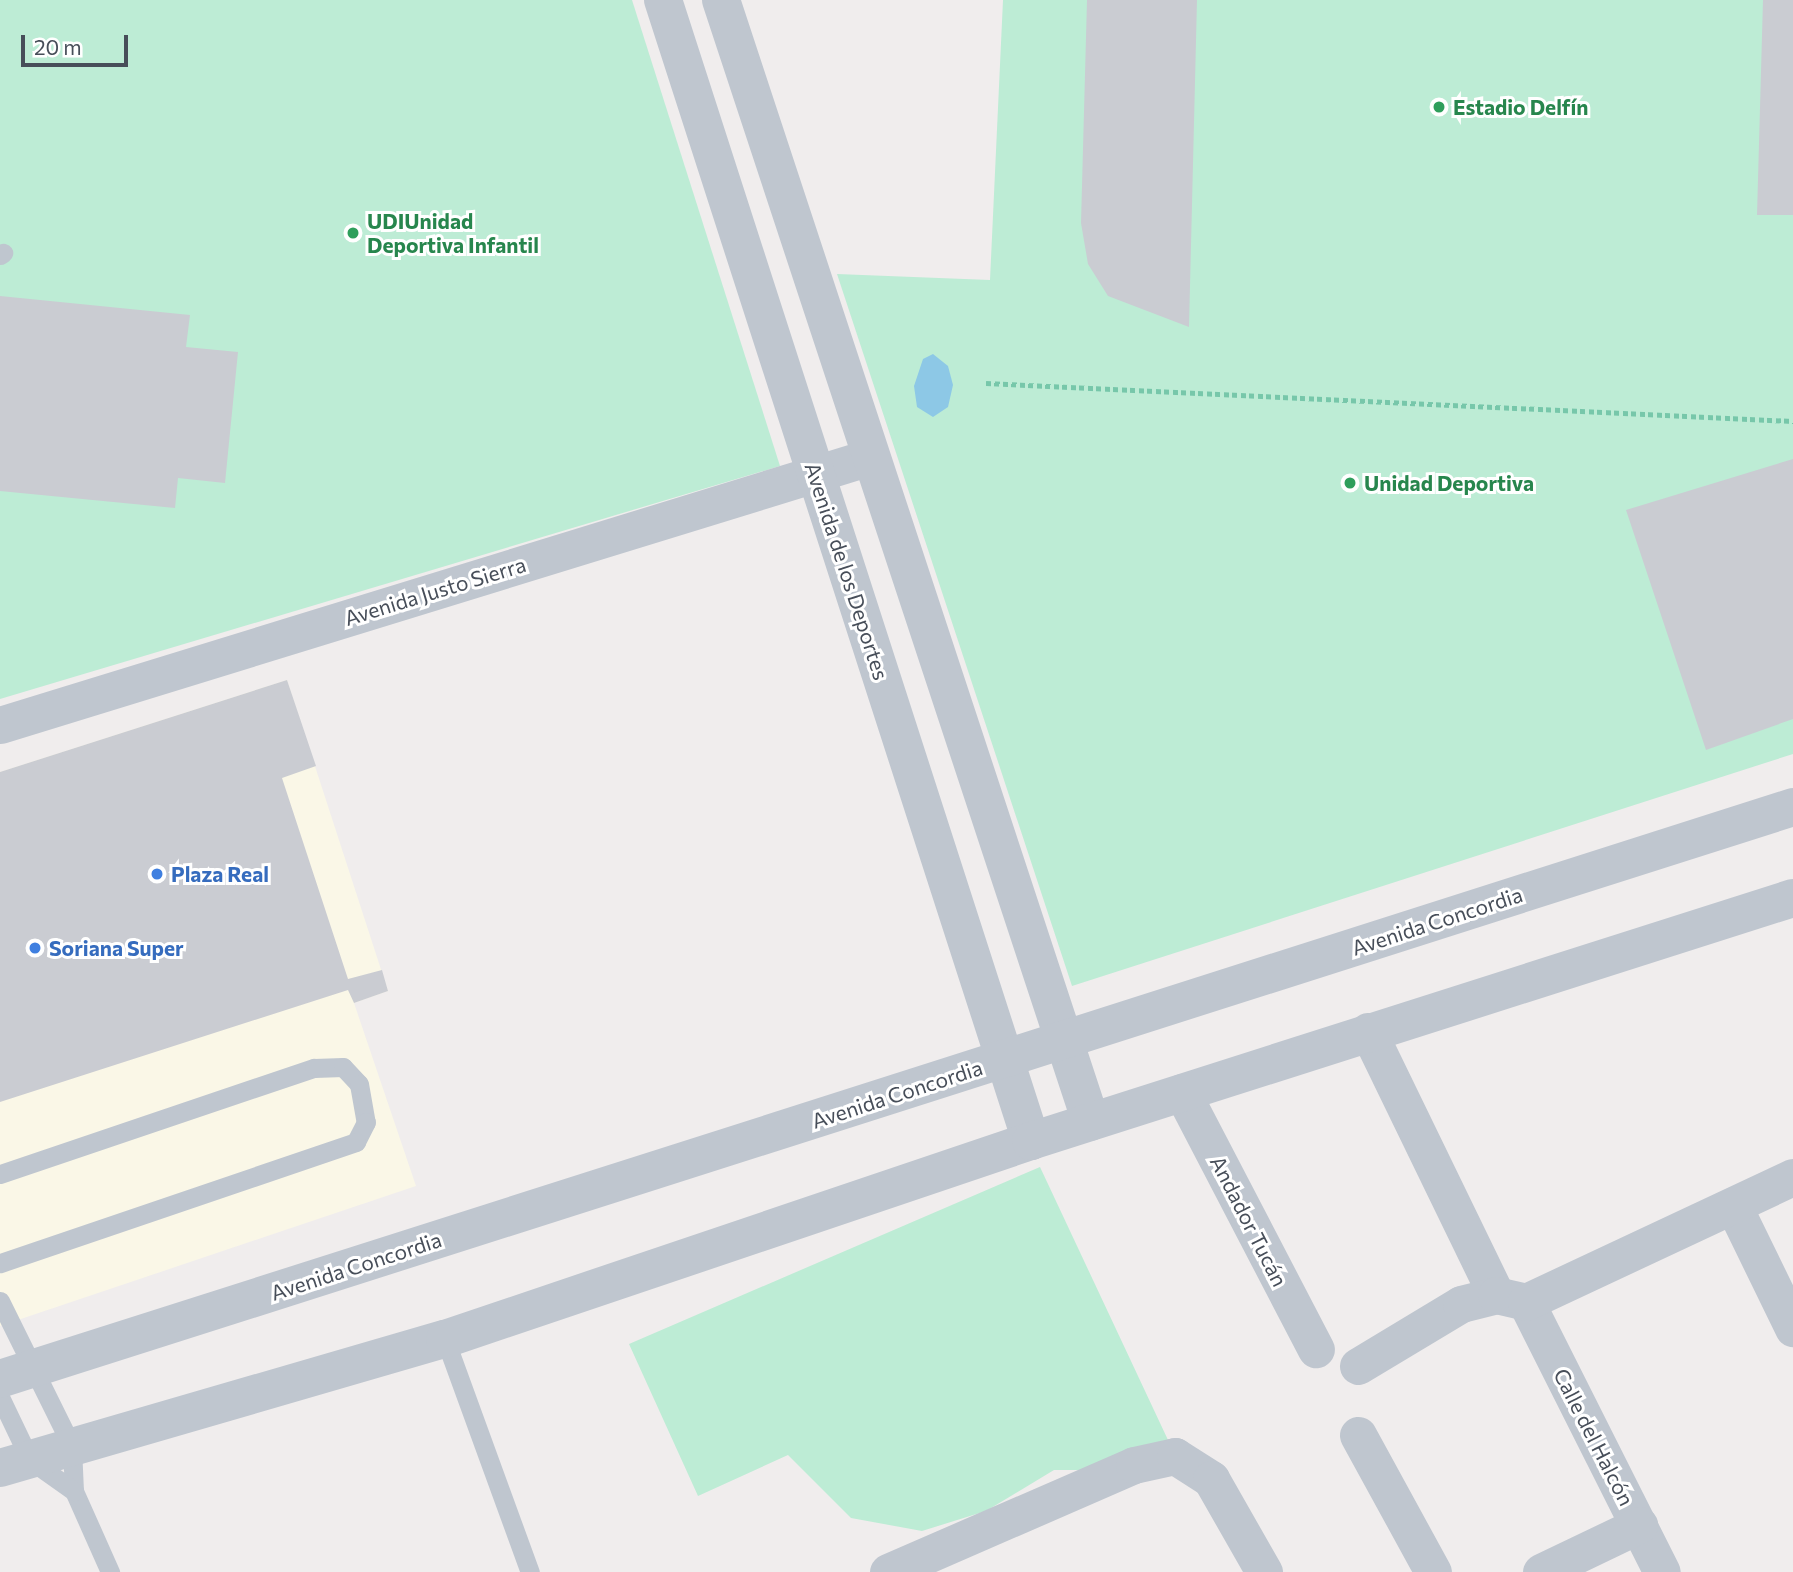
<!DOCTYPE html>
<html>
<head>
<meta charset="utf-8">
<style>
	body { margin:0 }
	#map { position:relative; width:1793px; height:1572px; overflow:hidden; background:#f0eded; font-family:Commissioner,sans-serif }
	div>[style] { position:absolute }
	.commercial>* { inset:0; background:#faf7e7 }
	.green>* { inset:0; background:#bdecd5 }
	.water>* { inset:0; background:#8dc8e6 }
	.building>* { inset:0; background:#caccd2 }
	.path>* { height:4.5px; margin-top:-2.25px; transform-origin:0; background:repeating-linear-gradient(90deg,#77c7aa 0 5px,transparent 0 8.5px) }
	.service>* { height:19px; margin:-9.5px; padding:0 9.5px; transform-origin:9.5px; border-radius:9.5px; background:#bfc6cf }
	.minor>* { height:37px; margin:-18.5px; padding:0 18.5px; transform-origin:18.5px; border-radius:18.5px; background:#bfc6cf }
	.tertiary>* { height:38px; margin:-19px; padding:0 19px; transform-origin:19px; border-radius:19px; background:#bfc6cf }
	.dots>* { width:19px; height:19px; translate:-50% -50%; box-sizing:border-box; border:4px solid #fff; border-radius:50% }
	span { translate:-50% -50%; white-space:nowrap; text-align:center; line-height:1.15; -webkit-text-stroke:6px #fff; paint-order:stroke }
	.leisure-label { font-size:21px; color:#27864d; font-weight:700 }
	.left { translate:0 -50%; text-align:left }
	.street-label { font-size:21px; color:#474e59 }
	.shop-label { font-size:21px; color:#366cbe; font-weight:700 }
	.scale { position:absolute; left:21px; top:35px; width:107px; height:32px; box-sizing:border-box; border:4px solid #474e59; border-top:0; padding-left:9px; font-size:21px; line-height:24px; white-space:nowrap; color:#474e59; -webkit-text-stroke:5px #fff; paint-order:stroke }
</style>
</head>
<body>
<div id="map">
	<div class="commercial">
		<div style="clip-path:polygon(287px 680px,388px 991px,354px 1003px,416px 1186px,0 1326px,0 772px)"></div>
	</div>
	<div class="green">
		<div style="clip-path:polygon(0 0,632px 0,780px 466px,0 699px)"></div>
		<div style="clip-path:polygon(1003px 0,1793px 0,1793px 754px,1072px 986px,837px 274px,990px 280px)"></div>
		<div style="clip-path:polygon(1040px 1167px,1168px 1440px,1099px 1470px,1054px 1470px,986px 1511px,922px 1531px,851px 1518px,788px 1455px,698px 1496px,629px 1344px)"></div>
	</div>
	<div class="water">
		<div style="clip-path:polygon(933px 354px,948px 366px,953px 385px,948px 407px,933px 417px,917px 407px,914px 386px,923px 359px)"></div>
	</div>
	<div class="building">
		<div style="clip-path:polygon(1087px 0,1197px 0,1189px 327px,1108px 296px,1088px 264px,1081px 223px)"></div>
		<div style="clip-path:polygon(1763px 0,1793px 0,1793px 215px,1757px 215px)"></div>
		<div style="clip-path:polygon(0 296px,190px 315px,186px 347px,238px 352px,225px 483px,178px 478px,175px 508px,0 491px)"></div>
		<div style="clip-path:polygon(1793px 459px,1793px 719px,1706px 750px,1626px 510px)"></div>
		<div style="clip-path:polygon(287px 680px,316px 766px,282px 778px,348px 979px,382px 970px,388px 991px,354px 1003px,348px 990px,0 1102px,0 772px)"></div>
	</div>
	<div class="path">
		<div style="left:986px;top:383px;width:808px;rotate:2.7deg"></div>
	</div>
	<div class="service">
		<div style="left:0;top:255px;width:4px;rotate:-34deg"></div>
		<div style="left:0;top:1174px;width:331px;rotate:-18.7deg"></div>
		<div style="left:314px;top:1068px;width:29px;rotate:-2deg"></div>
		<div style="left:343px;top:1067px;width:23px;rotate:47deg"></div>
		<div style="left:359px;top:1084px;width:39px;rotate:80deg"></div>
		<div style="left:366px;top:1122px;width:22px;rotate:117deg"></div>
		<div style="left:356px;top:1142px;width:376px;rotate:161.2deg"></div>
		<div style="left:0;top:1301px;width:163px;rotate:63.7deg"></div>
		<div style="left:72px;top:1447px;width:44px;rotate:87.4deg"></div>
		<div style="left:74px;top:1491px;width:89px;rotate:66deg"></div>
		<div style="left:445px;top:1339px;width:248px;rotate:70deg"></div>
		<div style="left:0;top:1397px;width:70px;rotate:64.5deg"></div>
		<div style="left:30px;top:1460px;width:54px;rotate:35.2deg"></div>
	</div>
	<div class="minor">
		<div style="left:0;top:725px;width:910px;rotate:-17.12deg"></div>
		<div style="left:1368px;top:1031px;width:293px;rotate:64.1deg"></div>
		<div style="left:1182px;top:1092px;width:290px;rotate:62.5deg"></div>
		<div style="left:1734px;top:1207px;width:135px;rotate:64deg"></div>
		<div style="left:1526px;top:1302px;width:302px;rotate:63.3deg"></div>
		<div style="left:1358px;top:1366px;width:120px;rotate:-31deg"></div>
		<div style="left:1461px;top:1304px;width:36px;rotate:-14deg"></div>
		<div style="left:1496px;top:1295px;width:31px;rotate:13deg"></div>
		<div style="left:1526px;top:1302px;width:295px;rotate:-25.1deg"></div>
		<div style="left:1358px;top:1435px;width:156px;rotate:61.3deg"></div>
		<div style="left:888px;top:1572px;width:268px;rotate:-23.5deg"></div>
		<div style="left:1134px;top:1465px;width:42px;rotate:-12.4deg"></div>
		<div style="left:1175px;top:1456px;width:43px;rotate:32.6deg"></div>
		<div style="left:1211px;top:1479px;width:107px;rotate:60.3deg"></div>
		<div style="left:1541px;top:1572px;width:109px;rotate:-25.6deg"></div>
	</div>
	<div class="tertiary">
		<div style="left:663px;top:0;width:1199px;rotate:72.12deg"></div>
		<div style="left:721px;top:0;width:1181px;rotate:71.75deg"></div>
		<div style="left:0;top:1379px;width:1882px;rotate:-17.69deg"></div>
		<div style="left:0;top:1468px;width:463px;rotate:-16.2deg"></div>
		<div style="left:445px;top:1339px;width:619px;rotate:-18.67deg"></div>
		<div style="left:1031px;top:1141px;width:800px;rotate:-17.69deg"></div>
	</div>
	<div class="dots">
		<div style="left:1439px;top:107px;background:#2e9e5b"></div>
		<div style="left:353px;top:233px;background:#2e9e5b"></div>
		<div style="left:1350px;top:483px;background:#2e9e5b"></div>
		<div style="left:157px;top:874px;background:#3f7fe0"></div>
		<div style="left:35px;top:948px;background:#3f7fe0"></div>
	</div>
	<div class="leisure-label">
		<span class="left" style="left:1453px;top:107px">Estadio Delfín</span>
		<span class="left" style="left:367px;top:233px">UDIUnidad<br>Deportiva Infantil</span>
		<span class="left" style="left:1364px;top:483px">Unidad Deportiva</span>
	</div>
	<div class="street-label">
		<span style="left:847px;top:571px;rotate:72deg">Avenida de los Deportes</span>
		<span style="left:435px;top:591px;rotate:-17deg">Avenida Justo Sierra</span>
		<span style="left:1437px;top:921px;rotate:-18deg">Avenida Concordia</span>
		<span style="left:897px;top:1094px;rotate:-18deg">Avenida Concordia</span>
		<span style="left:1249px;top:1221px;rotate:63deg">Andador Tucán</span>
		<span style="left:356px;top:1266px;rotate:-18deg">Avenida Concordia</span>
		<span style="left:1594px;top:1437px;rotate:63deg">Calle del Halcón</span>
	</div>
	<div class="shop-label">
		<span class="left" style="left:171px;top:874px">Plaza Real</span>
		<span class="left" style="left:49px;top:948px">Soriana Super</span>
	</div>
	<div class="scale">20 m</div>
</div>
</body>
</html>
